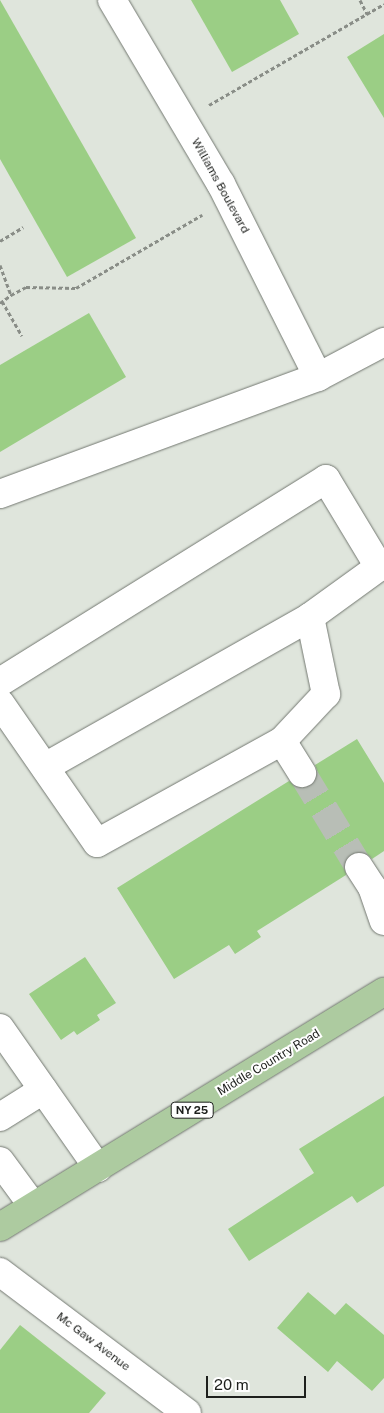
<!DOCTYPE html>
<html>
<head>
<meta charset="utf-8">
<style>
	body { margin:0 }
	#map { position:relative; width:384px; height:1413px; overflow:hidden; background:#dfe5dc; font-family:"Public Sans",sans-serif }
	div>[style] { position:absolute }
	.building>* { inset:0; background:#9bce85 }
	.minor-tunnel>* { height:28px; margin-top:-14px; transform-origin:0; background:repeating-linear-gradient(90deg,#b8beb6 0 28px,transparent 0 42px) }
	.path>* { height:3px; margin-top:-1.5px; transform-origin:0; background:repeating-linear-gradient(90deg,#898d87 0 4px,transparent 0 6.5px) }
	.roads { filter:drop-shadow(0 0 1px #737871) drop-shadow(0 0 1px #737871) }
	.minor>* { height:28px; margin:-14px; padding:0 14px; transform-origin:14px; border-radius:14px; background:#fff }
	.major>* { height:28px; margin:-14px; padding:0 14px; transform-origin:14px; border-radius:14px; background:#adcba0 }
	span { translate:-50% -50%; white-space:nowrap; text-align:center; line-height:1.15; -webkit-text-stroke:4px #fff; paint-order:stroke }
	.shield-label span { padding:1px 4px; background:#fff; border:1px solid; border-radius:4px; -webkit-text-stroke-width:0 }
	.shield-label { font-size:11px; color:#1e201d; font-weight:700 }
	.street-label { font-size:12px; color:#1e201d }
	.scale { position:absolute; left:206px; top:1376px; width:100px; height:22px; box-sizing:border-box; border:2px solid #1e201d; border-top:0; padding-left:6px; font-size:15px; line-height:18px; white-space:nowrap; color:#1e201d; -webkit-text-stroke:4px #fff; paint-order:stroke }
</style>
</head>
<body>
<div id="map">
	<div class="building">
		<div style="clip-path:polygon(0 0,136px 238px,67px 277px,0 159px)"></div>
		<div style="clip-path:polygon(191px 0,280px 0,299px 34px,232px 72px)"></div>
		<div style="clip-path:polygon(384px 34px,384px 118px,347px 57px)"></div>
		<div style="clip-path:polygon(89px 313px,126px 377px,0 452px,0 365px)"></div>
		<div style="clip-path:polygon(357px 739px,384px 783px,384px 851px,372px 859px,366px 853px,351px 854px,345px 860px,346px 875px,257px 931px,261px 937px,235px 954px,229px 945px,174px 979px,117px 888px,289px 781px,302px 789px,311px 786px,318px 773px,315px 765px)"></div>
		<div style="clip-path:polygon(85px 957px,116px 1003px,97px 1015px,100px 1020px,77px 1035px,74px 1031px,61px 1040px,29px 994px)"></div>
		<div style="clip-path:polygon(384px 1096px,384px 1186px,357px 1203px,352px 1196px,249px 1261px,228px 1229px,314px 1173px,299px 1149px)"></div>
		<div style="clip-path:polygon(308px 1292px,335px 1315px,346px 1303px,384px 1335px,384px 1378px,372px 1391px,337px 1361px,328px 1372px,277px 1328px)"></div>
		<div style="clip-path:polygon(20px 1325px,106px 1393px,89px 1413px,0 1413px,0 1350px)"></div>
	</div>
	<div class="minor-tunnel">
		<div style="left:302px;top:773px;width:110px;rotate:58.8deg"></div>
	</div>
	<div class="path">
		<div style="left:360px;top:0;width:16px;rotate:63deg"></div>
		<div style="left:209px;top:105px;width:202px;rotate:-30deg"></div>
		<div style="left:0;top:241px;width:27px;rotate:-31deg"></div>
		<div style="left:0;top:265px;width:32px;rotate:70deg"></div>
		<div style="left:11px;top:295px;width:17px;rotate:-28deg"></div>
		<div style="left:26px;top:287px;width:50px;rotate:1.1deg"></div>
		<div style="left:76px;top:288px;width:146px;rotate:-30.1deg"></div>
		<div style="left:2px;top:301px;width:40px;rotate:60.3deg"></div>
		<div style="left:0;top:303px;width:14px;rotate:-36deg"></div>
	</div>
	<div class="roads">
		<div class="minor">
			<div style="left:112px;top:0;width:214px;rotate:59.4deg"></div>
			<div style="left:221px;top:184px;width:216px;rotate:63.3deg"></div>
			<div style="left:0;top:494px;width:339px;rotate:-20.2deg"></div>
			<div style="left:318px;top:377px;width:75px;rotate:-27.9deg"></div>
			<div style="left:0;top:682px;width:384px;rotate:-31.9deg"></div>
			<div style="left:326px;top:479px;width:103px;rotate:58.9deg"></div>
			<div style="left:379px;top:567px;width:85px;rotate:144.1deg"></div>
			<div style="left:310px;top:617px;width:79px;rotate:78.3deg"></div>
			<div style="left:326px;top:694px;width:64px;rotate:133.1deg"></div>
			<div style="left:282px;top:741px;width:211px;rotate:151.1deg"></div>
			<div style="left:97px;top:843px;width:170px;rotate:-124.7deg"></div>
			<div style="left:282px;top:741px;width:38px;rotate:58deg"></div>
			<div style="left:45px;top:767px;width:305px;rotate:-29.5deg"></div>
			<div style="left:359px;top:867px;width:24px;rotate:57deg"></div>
			<div style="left:372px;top:887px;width:36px;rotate:71deg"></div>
			<div style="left:0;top:1028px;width:171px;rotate:55deg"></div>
			<div style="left:0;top:1117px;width:51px;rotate:-32.1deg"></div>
			<div style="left:0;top:1161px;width:56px;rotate:53.7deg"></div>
			<div style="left:0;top:1272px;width:234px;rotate:37deg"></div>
		</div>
		<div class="major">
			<div style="left:0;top:1227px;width:450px;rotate:-31.5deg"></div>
		</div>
	</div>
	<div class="shield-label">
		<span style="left:192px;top:1110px">NY 25</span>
	</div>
	<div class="street-label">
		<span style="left:220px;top:186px;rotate:61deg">Williams Boulevard</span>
		<span style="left:269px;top:1063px;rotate:-31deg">Middle Country Road</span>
		<span style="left:93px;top:1342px;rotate:37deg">Mc Gaw Avenue</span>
	</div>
	<div class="scale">20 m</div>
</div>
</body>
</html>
